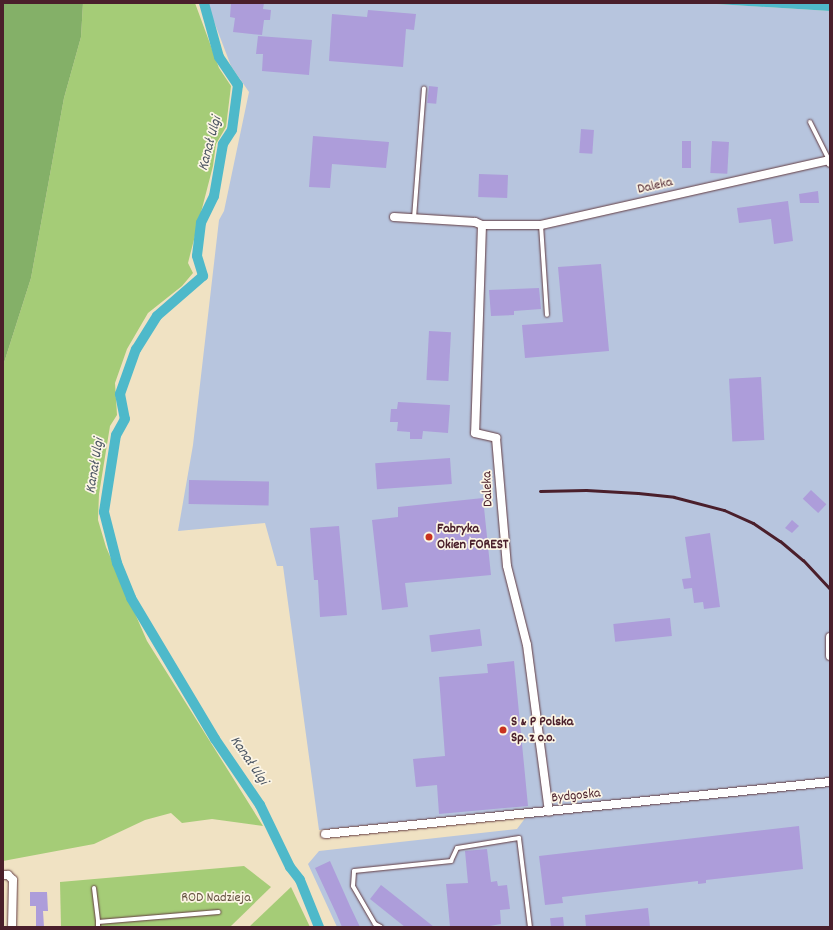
<!DOCTYPE html>
<html>
<head>
<meta charset="utf-8">
<style>
	body { margin:0 }
	#map { position:relative; width:833px; height:930px; overflow:hidden; background:#f0e2c3; font-family:Dekko,sans-serif }
	div>[style] { position:absolute }
	.industrial>* { inset:0; background:#b7c5de }
	.green>* { inset:0; background:#a5cc77 }
	.forest>* { inset:0; background:#84b068 }
	.water>* { inset:0; background:#4eb9ca }
	.canal>* { height:10px; margin:-5px; padding:0 5px; transform-origin:5px; border-radius:5px; background:#4eb9ca }
	.building>* { inset:0; background:#ad9dda; transform-origin:0 0 }
	.roads { filter:drop-shadow(0 0 1px #633c42) drop-shadow(0 0 1px #633c42) }
	.service>* { height:4px; margin:-2px; padding:0 2px; transform-origin:2px; border-radius:2px; background:#fff }
	.minor>* { height:8px; margin:-4px; padding:0 4px; transform-origin:4px; border-radius:4px; background:#fff }
	.rail>* { height:3px; margin:-1.5px; padding:0 1.5px; transform-origin:1.5px; border-radius:1.5px; background:#4a1f2b }
	.dots>* { width:11px; height:11px; translate:-50% -50%; box-sizing:border-box; border:2px solid #fcf5e5; border-radius:50% }
	span { translate:-50% -50%; white-space:nowrap; text-align:center; line-height:1.15; -webkit-text-stroke:3.5px #fcf5e5; paint-order:stroke }
	.street-label { font-size:14px; color:#4a1f2b }
	.poi-label { font-size:14px; color:#4a1f2b; font-weight:700 }
	.left { translate:0 -50%; text-align:left }
	.park-label { font-size:14px; color:#655342 }
	.water-label { font-size:15px; color:#4b5563; font-style:italic }
	.frame { position:absolute; inset:0; border:4px solid #4a1f2b; pointer-events:none }
</style>
</head>
<body>
<div id="map">
	<div class="industrial">
		<div style="clip-path:polygon(207px 3px,701px 3px,830px 11px,830px 927px,337px 927px,308px 864px,319px 851px,517px 829px,532px 809px,319px 830px,283px 566px,277px 566px,265px 523px,178px 531px,193px 445px,219px 220px,224px 211px,249px 92px,231px 66px)"></div>
	</div>
	<div class="green">
		<div style="clip-path:polygon(83px 3px,195px 3px,219px 68px,231px 86px,226px 127px,216px 144px,213px 166px,190px 255px,188px 263px,193px 273px,182px 286px,148px 313px,127px 349px,115px 383px,117px 415px,110px 426px,99px 494px,98px 520px,106px 547px,147px 641px,263px 826px,212px 819px,182px 823px,171px 813px,145px 820px,94px 844px,3px 861px,3px 366px,31px 278px,64px 98px,81px 37px)"></div>
		<div style="clip-path:polygon(244px 866px,271px 887px,230px 927px,61px 927px,60px 882px)"></div>
		<div style="clip-path:polygon(291px 887px,310px 927px,249px 927px)"></div>
	</div>
	<div class="forest">
		<div style="clip-path:polygon(3px 3px,83px 3px,81px 37px,64px 98px,31px 278px,3px 366px)"></div>
	</div>
	<div class="water">
		<div style="clip-path:polygon(701px 3px,830px 3px,830px 11px)"></div>
	</div>
	<div class="canal">
		<div style="left:204px;top:3px;width:56px;rotate:74.5deg"></div>
		<div style="left:219px;top:57px;width:34px;rotate:56deg"></div>
		<div style="left:238px;top:85px;width:45px;rotate:97.6deg"></div>
		<div style="left:232px;top:130px;width:17px;rotate:123deg"></div>
		<div style="left:223px;top:144px;width:53px;rotate:99.8deg"></div>
		<div style="left:214px;top:196px;width:30px;rotate:116deg"></div>
		<div style="left:201px;top:223px;width:33px;rotate:97deg"></div>
		<div style="left:197px;top:256px;width:21px;rotate:73deg"></div>
		<div style="left:203px;top:276px;width:61px;rotate:139deg"></div>
		<div style="left:157px;top:316px;width:39px;rotate:122deg"></div>
		<div style="left:136px;top:349px;width:48px;rotate:109.6deg"></div>
		<div style="left:120px;top:394px;width:25px;rotate:79deg"></div>
		<div style="left:125px;top:419px;width:18px;rotate:119deg"></div>
		<div style="left:116px;top:435px;width:78px;rotate:98.9deg"></div>
		<div style="left:104px;top:512px;width:53px;rotate:75.7deg"></div>
		<div style="left:117px;top:563px;width:38px;rotate:68deg"></div>
		<div style="left:131px;top:598px;width:164px;rotate:59.2deg"></div>
		<div style="left:215px;top:739px;width:80px;rotate:55.7deg"></div>
		<div style="left:260px;top:805px;width:69px;rotate:64.2deg"></div>
		<div style="left:290px;top:867px;width:16px;rotate:52deg"></div>
		<div style="left:300px;top:880px;width:51px;rotate:68deg"></div>
	</div>
	<div class="building">
		<div style="clip-path:polygon(231px 3px,264px 3px,263px 9px,271px 10px,270px 20px,264px 20px,262px 35px,233px 32px,235px 18px,230px 17px)"></div>
		<div style="clip-path:polygon(368px 10px,416px 14px,414px 30px,406px 29px,403px 67px,329px 61px,332px 14px,367px 17px)"></div>
		<div style="clip-path:polygon(258px 36px,312px 40px,309px 75px,262px 71px,263px 54px,256px 54px)"></div>
		<div style="left:429px;top:86px;width:9px;height:17px;rotate:6deg"></div>
		<div style="left:581px;top:129px;width:13px;height:24px;rotate:4deg"></div>
		<div style="clip-path:polygon(313px 136px,389px 142px,386px 168px,332px 164px,330px 188px,309px 187px)"></div>
		<div style="left:682px;top:141px;width:9px;height:27px"></div>
		<div style="left:712px;top:141px;width:17px;height:32px;rotate:3deg"></div>
		<div style="left:479px;top:174px;width:29px;height:23px;rotate:2deg"></div>
		<div style="clip-path:polygon(818px 191px,819px 203px,800px 203px,799px 194px)"></div>
		<div style="clip-path:polygon(788px 201px,793px 241px,774px 244px,771px 219px,739px 223px,737px 208px)"></div>
		<div style="clip-path:polygon(601px 264px,609px 351px,525px 358px,522px 325px,563px 322px,558px 267px)"></div>
		<div style="clip-path:polygon(539px 288px,541px 309px,514px 311px,514px 315px,491px 316px,489px 290px)"></div>
		<div style="left:429px;top:331px;width:22px;height:49px;rotate:3deg"></div>
		<div style="left:761px;top:377px;width:63px;height:32px;rotate:87deg"></div>
		<div style="clip-path:polygon(398px 402px,450px 405px,448px 433px,423px 431px,422px 439px,410px 439px,410px 432px,397px 431px,398px 422px,390px 422px,391px 409px,397px 409px)"></div>
		<div style="left:450px;top:458px;width:26px;height:75px;rotate:86deg"></div>
		<div style="left:189px;top:480px;width:80px;height:24px;rotate:1deg"></div>
		<div style="left:811px;top:490px;width:21px;height:12px;rotate:43deg"></div>
		<div style="clip-path:polygon(483px 498px,491px 575px,405px 583px,408px 607px,382px 610px,372px 520px,398px 517px,398px 507px)"></div>
		<div style="clip-path:polygon(792px 520px,799px 526px,792px 533px,785px 528px)"></div>
		<div style="clip-path:polygon(339px 526px,347px 615px,320px 617px,318px 580px,314px 580px,310px 528px)"></div>
		<div style="clip-path:polygon(710px 533px,720px 607px,704px 609px,703px 602px,694px 603px,692px 588px,684px 589px,682px 579px,691px 578px,685px 537px)"></div>
		<div style="left:670px;top:618px;width:18px;height:57px;rotate:84deg"></div>
		<div style="left:480px;top:629px;width:17px;height:51px;rotate:83deg"></div>
		<div style="clip-path:polygon(514px 661px,528px 806px,439px 814px,437px 785px,416px 787px,413px 759px,445px 756px,439px 677px,488px 673px,487px 664px)"></div>
		<div style="clip-path:polygon(799px 826px,803px 869px,706px 880px,706px 883px,698px 884px,698px 881px,562px 897px,563px 903px,545px 905px,539px 856px)"></div>
		<div style="clip-path:polygon(487px 849px,491px 882px,497px 881px,498px 886px,507px 885px,510px 909px,500px 910px,501px 924px,484px 927px,450px 927px,446px 884px,468px 883px,465px 851px)"></div>
		<div style="clip-path:polygon(330px 861px,350px 906px,360px 927px,342px 927px,336px 913px,315px 868px)"></div>
		<div style="clip-path:polygon(381px 885px,390px 892px,434px 927px,405px 927px,370px 899px)"></div>
		<div style="clip-path:polygon(30px 892px,47px 892px,48px 911px,43px 911px,44px 927px,36px 927px,36px 906px,30px 906px)"></div>
		<div style="clip-path:polygon(648px 908px,650px 927px,586px 927px,585px 915px)"></div>
		<div style="left:563px;top:917px;width:10px;height:13px;rotate:84deg"></div>
	</div>
	<div class="roads">
		<div class="service">
			<div style="left:810px;top:122px;width:42px;rotate:63.4deg"></div>
			<div style="left:414px;top:218px;width:130px;rotate:-85.6deg"></div>
			<div style="left:541px;top:225px;width:90px;rotate:86.2deg"></div>
			<div style="left:94px;top:888px;width:34px;rotate:83deg"></div>
			<div style="left:98px;top:927px;width:5px;rotate:-90deg"></div>
			<div style="left:98px;top:922px;width:121px;rotate:-4.7deg"></div>
			<div style="left:381px;top:927px;width:7px;rotate:-153deg"></div>
			<div style="left:375px;top:924px;width:44px;rotate:-120.1deg"></div>
			<div style="left:353px;top:886px;width:15px;rotate:-86deg"></div>
			<div style="left:354px;top:871px;width:98px;rotate:-5.9deg"></div>
			<div style="left:451px;top:861px;width:14px;rotate:-65deg"></div>
			<div style="left:457px;top:848px;width:63px;rotate:-9.2deg"></div>
			<div style="left:519px;top:838px;width:90px;rotate:83deg"></div>
		</div>
		<div class="minor">
			<div style="left:394px;top:217px;width:81px;rotate:3.5deg"></div>
			<div style="left:475px;top:222px;width:8px;rotate:23deg"></div>
			<div style="left:482px;top:225px;width:208px;rotate:91.9deg"></div>
			<div style="left:475px;top:433px;width:22px;rotate:13deg"></div>
			<div style="left:496px;top:438px;width:128px;rotate:85.1deg"></div>
			<div style="left:507px;top:566px;width:81px;rotate:75.8deg"></div>
			<div style="left:527px;top:645px;width:168px;rotate:82.5deg"></div>
			<div style="left:482px;top:225px;width:59px"></div>
			<div style="left:541px;top:225px;width:295px;rotate:-12.7deg"></div>
			<div style="left:829px;top:160px;width:3px;rotate:72deg"></div>
			<div style="left:830px;top:637px;width:19px;rotate:90deg"></div>
			<div style="left:325px;top:834px;width:508px;rotate:-5.88deg"></div>
			<div style="left:3px;top:875px;width:5px"></div>
			<div style="left:8px;top:875px;width:7px;rotate:45deg"></div>
			<div style="left:13px;top:880px;width:47px;rotate:91.2deg"></div>
		</div>
	</div>
	<div class="rail">
		<div style="left:540px;top:491px;width:46px;rotate:-1.2deg"></div>
		<div style="left:586px;top:490px;width:52px;rotate:3.3deg"></div>
		<div style="left:638px;top:493px;width:36px;rotate:6deg"></div>
		<div style="left:674px;top:497px;width:52px;rotate:14.6deg"></div>
		<div style="left:724px;top:510px;width:32px;rotate:24deg"></div>
		<div style="left:753px;top:523px;width:32px;rotate:34deg"></div>
		<div style="left:780px;top:541px;width:30px;rotate:40deg"></div>
		<div style="left:803px;top:560px;width:40px;rotate:47deg"></div>
	</div>
	<div class="dots">
		<div style="left:429px;top:537px;background:#c8321e"></div>
		<div style="left:503px;top:730px;background:#c8321e"></div>
	</div>
	<div class="street-label">
		<span style="left:655px;top:186px;rotate:-13deg">Daleka</span>
		<span style="left:488px;top:489px;rotate:-92deg">Daleka</span>
		<span style="left:576px;top:796px;rotate:-6deg">Bydgoska</span>
	</div>
	<div class="poi-label">
		<span class="left" style="left:437px;top:537px">Fabryka<br>Okien FOREST</span>
		<span class="left" style="left:511px;top:730px">S &amp; P Polska<br>Sp. z o.o.</span>
	</div>
	<div class="park-label">
		<span style="left:216px;top:898px">ROD Nadzieja</span>
	</div>
	<div class="water-label">
		<span style="left:211px;top:144px;rotate:-75deg">Kanał Ulgi</span>
		<span style="left:96px;top:466px;rotate:-81deg">Kanał Ulgi</span>
		<span style="left:248px;top:761px;rotate:56deg">Kanał Ulgi</span>
	</div>
	<div class="frame"></div>
</div>
</body>
</html>
